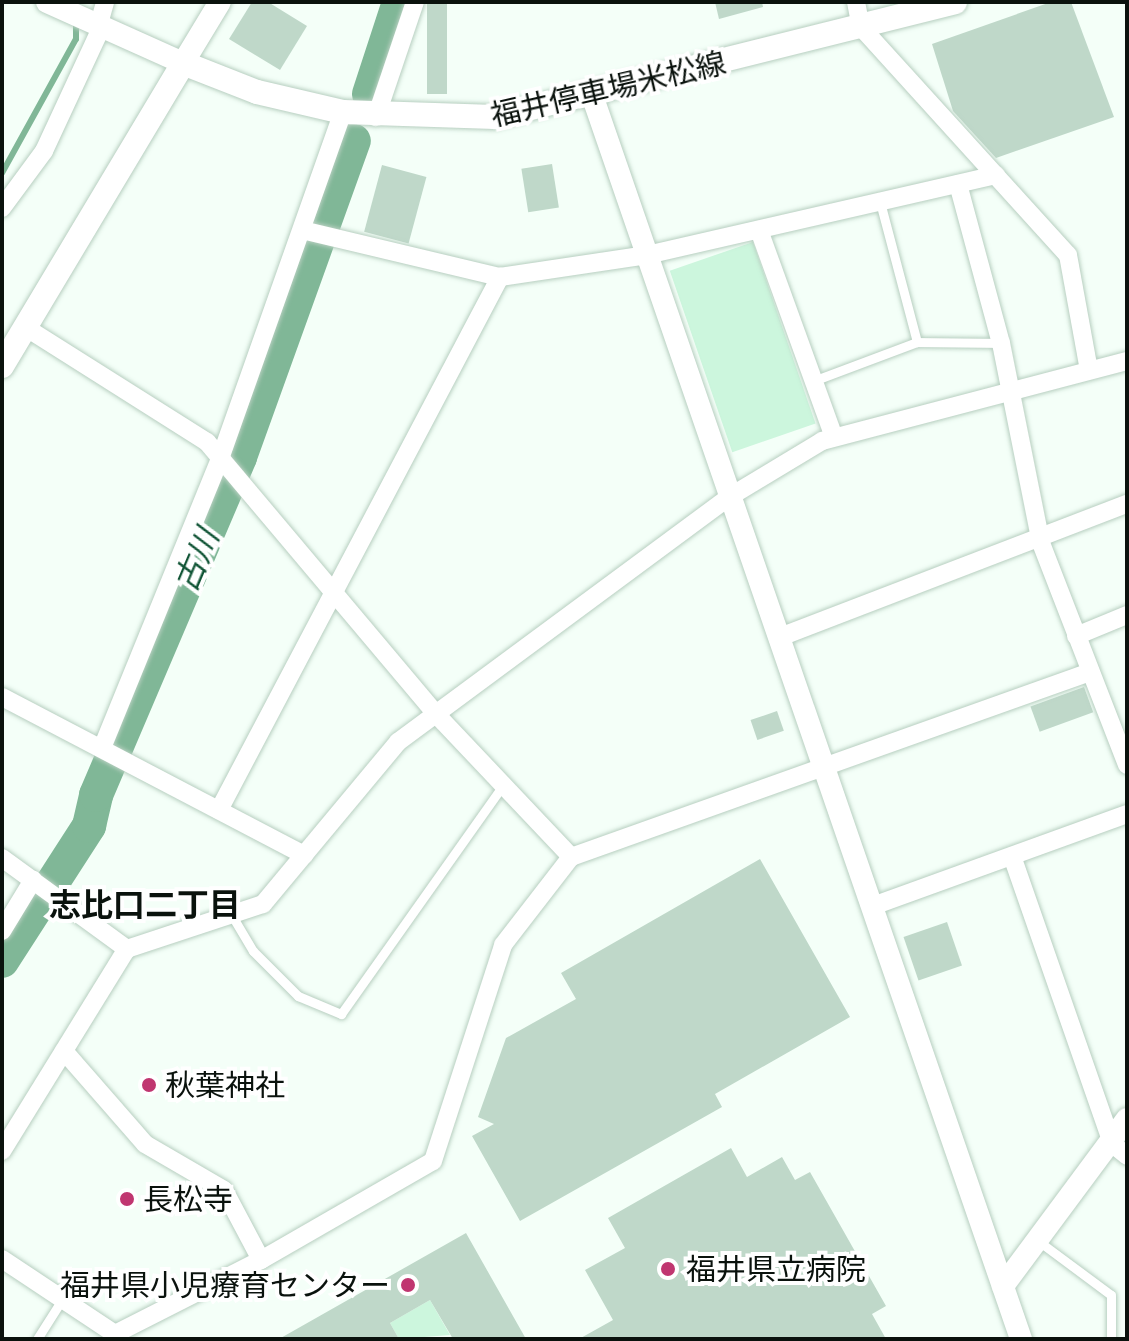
<!DOCTYPE html>
<html>
<head>
<meta charset="utf-8">
<style>
	body { margin:0 }
	#map { position:relative; width:1129px; height:1341px; overflow:hidden; background:#f4fff8; font-family:"PT Sans Narrow","Noto Sans JP",sans-serif }
	div>[style] { position:absolute }
	.green>* { inset:0; background:#ccf6dd; transform-origin:0 0 }
	.stream>* { height:6px; margin:-3px; padding:0 3px; transform-origin:3px; border-radius:3px; background:#80b797 }
	.river>* { height:34px; margin:-17px; padding:0 17px; transform-origin:17px; border-radius:17px; background:#80b797 }
	.building>* { inset:0; background:#bfd8c9; transform-origin:0 0 }
	.roads { filter:drop-shadow(0 0 2px #b7cfc0) drop-shadow(0 0 2px #b7cfc0) }
	.service>* { height:9px; margin:-4.5px; padding:0 4.5px; transform-origin:4.5px; border-radius:4.5px; background:#fff }
	.minor>* { height:18px; margin:-9px; padding:0 9px; transform-origin:9px; border-radius:9px; background:#fff }
	.tertiary>* { height:22px; margin:-11px; padding:0 11px; transform-origin:11px; border-radius:11px; background:#fff }
	.secondary>* { height:24px; margin:-12px; padding:0 12px; transform-origin:12px; border-radius:12px; background:#fff }
	.dots>* { width:22px; height:22px; translate:-50% -50%; box-sizing:border-box; border:4px solid #fff; border-radius:50% }
	span { translate:-50% -50%; white-space:nowrap; text-align:center; line-height:1.15; -webkit-text-stroke:8px #fff; paint-order:stroke }
	.street-label { font-size:30px; color:#0a120d }
	.poi-label { font-size:30px; color:#0a120d }
	.left { translate:0 -50%; text-align:left }
	.right { translate:-100% -50%; text-align:right }
	.water-label { font-size:32px; color:#105435; font-style:italic }
	.neighbourhood-label { font-size:32px; color:#0a120d; font-weight:700 }
	.frame { position:absolute; inset:0; border:4px solid #0a120d; pointer-events:none }
</style>
</head>
<body>
<div id="map">
	<div class="green">
		<div style="left:753px;top:242px;width:192px;height:88px;rotate:71deg"></div>
		<div style="clip-path:polygon(430px 1300px,450px 1335px,399px 1339px,390px 1323px)"></div>
	</div>
	<div class="stream">
		<div style="left:2px;top:173px;width:153px;rotate:-61.1deg"></div>
		<div style="left:76px;top:39px;width:17px;rotate:-90deg"></div>
	</div>
	<div class="river">
		<div style="left:369px;top:94px;width:97px;rotate:-71.9deg"></div>
		<div style="left:2px;top:961px;width:161px;rotate:-57.2deg"></div>
		<div style="left:89px;top:826px;width:32px;rotate:-77deg"></div>
		<div style="left:96px;top:795px;width:367px;rotate:-66.9deg"></div>
		<div style="left:240px;top:457px;width:336px;rotate:-70.2deg"></div>
	</div>
	<div class="building">
		<div style="clip-path:polygon(252px 2px,268px 2px,307px 26px,280px 70px,229px 39px)"></div>
		<div style="left:427px;top:2px;width:20px;height:92px"></div>
		<div style="clip-path:polygon(715px 2px,762px 2px,763px 7px,719px 19px)"></div>
		<div style="clip-path:polygon(1051px 2px,1071px 2px,1114px 117px,996px 158px,953px 111px,932px 44px)"></div>
		<div style="left:552px;top:164px;width:44px;height:31px;rotate:81deg"></div>
		<div style="left:382px;top:165px;width:46px;height:69px;rotate:15deg"></div>
		<div style="left:1084px;top:687px;width:27px;height:57px;rotate:70deg"></div>
		<div style="left:777px;top:711px;width:21px;height:28px;rotate:71deg"></div>
		<div style="clip-path:polygon(760px 859px,850px 1017px,715px 1094px,722px 1107px,520px 1221px,472px 1136px,494px 1124px,478px 1117px,506px 1038px,576px 999px,561px 973px)"></div>
		<div style="left:947px;top:922px;width:46px;height:46px;rotate:71deg"></div>
		<div style="clip-path:polygon(731px 1148px,747px 1177px,782px 1157px,795px 1180px,810px 1172px,886px 1306px,872px 1314px,886px 1339px,579px 1339px,613px 1320px,585px 1270px,625px 1248px,608px 1218px)"></div>
		<div style="clip-path:polygon(466px 1233px,526px 1339px,453px 1339px,430px 1300px,390px 1323px,399px 1339px,279px 1339px)"></div>
	</div>
	<div class="roads">
		<div class="service">
			<div style="left:880px;top:202px;width:145px;rotate:75.2deg"></div>
			<div style="left:813px;top:381px;width:111px;rotate:-20.6deg"></div>
			<div style="left:917px;top:342px;width:84px;rotate:0.7deg"></div>
			<div style="left:231px;top:914px;width:43px;rotate:59.3deg"></div>
			<div style="left:253px;top:951px;width:64px;rotate:45deg"></div>
			<div style="left:298px;top:996px;width:47px;rotate:22.7deg"></div>
			<div style="left:341px;top:1014px;width:281px;rotate:-54.7deg"></div>
			<div style="left:1037px;top:1240px;width:92px;rotate:36.6deg"></div>
			<div style="left:1111px;top:1295px;width:44px;rotate:90deg"></div>
			<div style="left:37px;top:1339px;width:49px;rotate:-57.6deg"></div>
		</div>
		<div class="minor">
			<div style="left:856px;top:2px;width:25px;rotate:79deg"></div>
			<div style="left:861px;top:27px;width:308px;rotate:47.8deg"></div>
			<div style="left:1068px;top:255px;width:117px;rotate:79.7deg"></div>
			<div style="left:98px;top:27px;width:26px;rotate:-74deg"></div>
			<div style="left:376px;top:117px;width:121px;rotate:-71.3deg"></div>
			<div style="left:958px;top:184px;width:165px;rotate:74.9deg"></div>
			<div style="left:1001px;top:343px;width:204px;rotate:78.7deg"></div>
			<div style="left:1041px;top:543px;width:238px;rotate:68.8deg"></div>
			<div style="left:2px;top:208px;width:71px;rotate:-53.6deg"></div>
			<div style="left:44px;top:151px;width:136px;rotate:-65.1deg"></div>
			<div style="left:302px;top:230px;width:204px;rotate:13.4deg"></div>
			<div style="left:500px;top:277px;width:149px;rotate:-8.5deg"></div>
			<div style="left:647px;top:255px;width:358px;rotate:-12.9deg"></div>
			<div style="left:759px;top:230px;width:220px;rotate:70.1deg"></div>
			<div style="left:25px;top:327px;width:215px;rotate:32.3deg"></div>
			<div style="left:207px;top:442px;width:356px;rotate:49.9deg"></div>
			<div style="left:436px;top:714px;width:197px;rotate:46.6deg"></div>
			<div style="left:1076px;top:636px;width:55px;rotate:-22.4deg"></div>
			<div style="left:780px;top:637px;width:372px;rotate:-21deg"></div>
			<div style="left:2px;top:697px;width:341px;rotate:27.6deg"></div>
			<div style="left:102px;top:748px;width:315px;rotate:-67.8deg"></div>
			<div style="left:221px;top:456px;width:365px;rotate:-70.5deg"></div>
			<div style="left:219px;top:810px;width:603px;rotate:-62.2deg"></div>
			<div style="left:1012px;top:856px;width:301px;rotate:70.8deg"></div>
			<div style="left:2px;top:858px;width:155px;rotate:36.1deg"></div>
			<div style="left:873px;top:906px;width:270px;rotate:-19.9deg"></div>
			<div style="left:2px;top:931px;width:60px;rotate:-58.7deg"></div>
			<div style="left:64px;top:1051px;width:123px;rotate:48.9deg"></div>
			<div style="left:145px;top:1144px;width:91px;rotate:30.2deg"></div>
			<div style="left:224px;top:1190px;width:79px;rotate:62.1deg"></div>
			<div style="left:1110px;top:1142px;width:22px;rotate:39deg"></div>
			<div style="left:2px;top:1151px;width:238px;rotate:-58.3deg"></div>
			<div style="left:127px;top:949px;width:143px;rotate:-18.3deg"></div>
			<div style="left:263px;top:904px;width:211px;rotate:-50.2deg"></div>
			<div style="left:398px;top:742px;width:414px;rotate:-36.5deg"></div>
			<div style="left:731px;top:496px;width:106px;rotate:-31.1deg"></div>
			<div style="left:822px;top:441px;width:315px;rotate:-14.7deg"></div>
			<div style="left:2px;top:1259px;width:136px;rotate:33.6deg"></div>
			<div style="left:115px;top:1334px;width:164px;rotate:-26.9deg"></div>
			<div style="left:261px;top:1260px;width:198px;rotate:-29.9deg"></div>
			<div style="left:433px;top:1161px;width:227px;rotate:-72deg"></div>
			<div style="left:503px;top:945px;width:111px;rotate:-52.3deg"></div>
			<div style="left:571px;top:857px;width:551px;rotate:-19.62deg"></div>
		</div>
		<div class="tertiary">
			<div style="left:47px;top:2px;width:149px;rotate:24.2deg"></div>
			<div style="left:183px;top:63px;width:71px;rotate:-58.8deg"></div>
			<div style="left:593px;top:98px;width:1313px;rotate:70.97deg"></div>
			<div style="left:1003px;top:1286px;width:208px;rotate:-53.4deg"></div>
		</div>
		<div class="secondary">
			<div style="left:2px;top:366px;width:353px;rotate:-59.1deg"></div>
			<div style="left:183px;top:63px;width:79px;rotate:21.4deg"></div>
			<div style="left:257px;top:92px;width:88px;rotate:13.1deg"></div>
			<div style="left:343px;top:112px;width:152px;rotate:1.9deg"></div>
			<div style="left:495px;top:117px;width:474px;rotate:-14deg"></div>
		</div>
	</div>
	<div class="dots">
		<div style="left:149px;top:1085px;background:#c03670"></div>
		<div style="left:127px;top:1199px;background:#c03670"></div>
		<div style="left:668px;top:1269px;background:#c03670"></div>
		<div style="left:408px;top:1285px;background:#c03670"></div>
	</div>
	<div class="street-label">
		<span style="left:608px;top:89px;rotate:-13deg">福井停車場米松線</span>
	</div>
	<div class="poi-label">
		<span class="left" style="left:165px;top:1085px">秋葉神社</span>
		<span class="left" style="left:143px;top:1199px">長松寺</span>
		<span class="left" style="left:686px;top:1269px">福井県立病院</span>
		<span class="right" style="left:390px;top:1285px">福井県小児療育センター</span>
	</div>
	<div class="water-label">
		<span style="left:196px;top:560px;rotate:-67deg">古川</span>
	</div>
	<div class="neighbourhood-label">
		<span style="left:145px;top:904px">志比口二丁目</span>
	</div>
	<div class="frame"></div>
</div>
</body>
</html>
